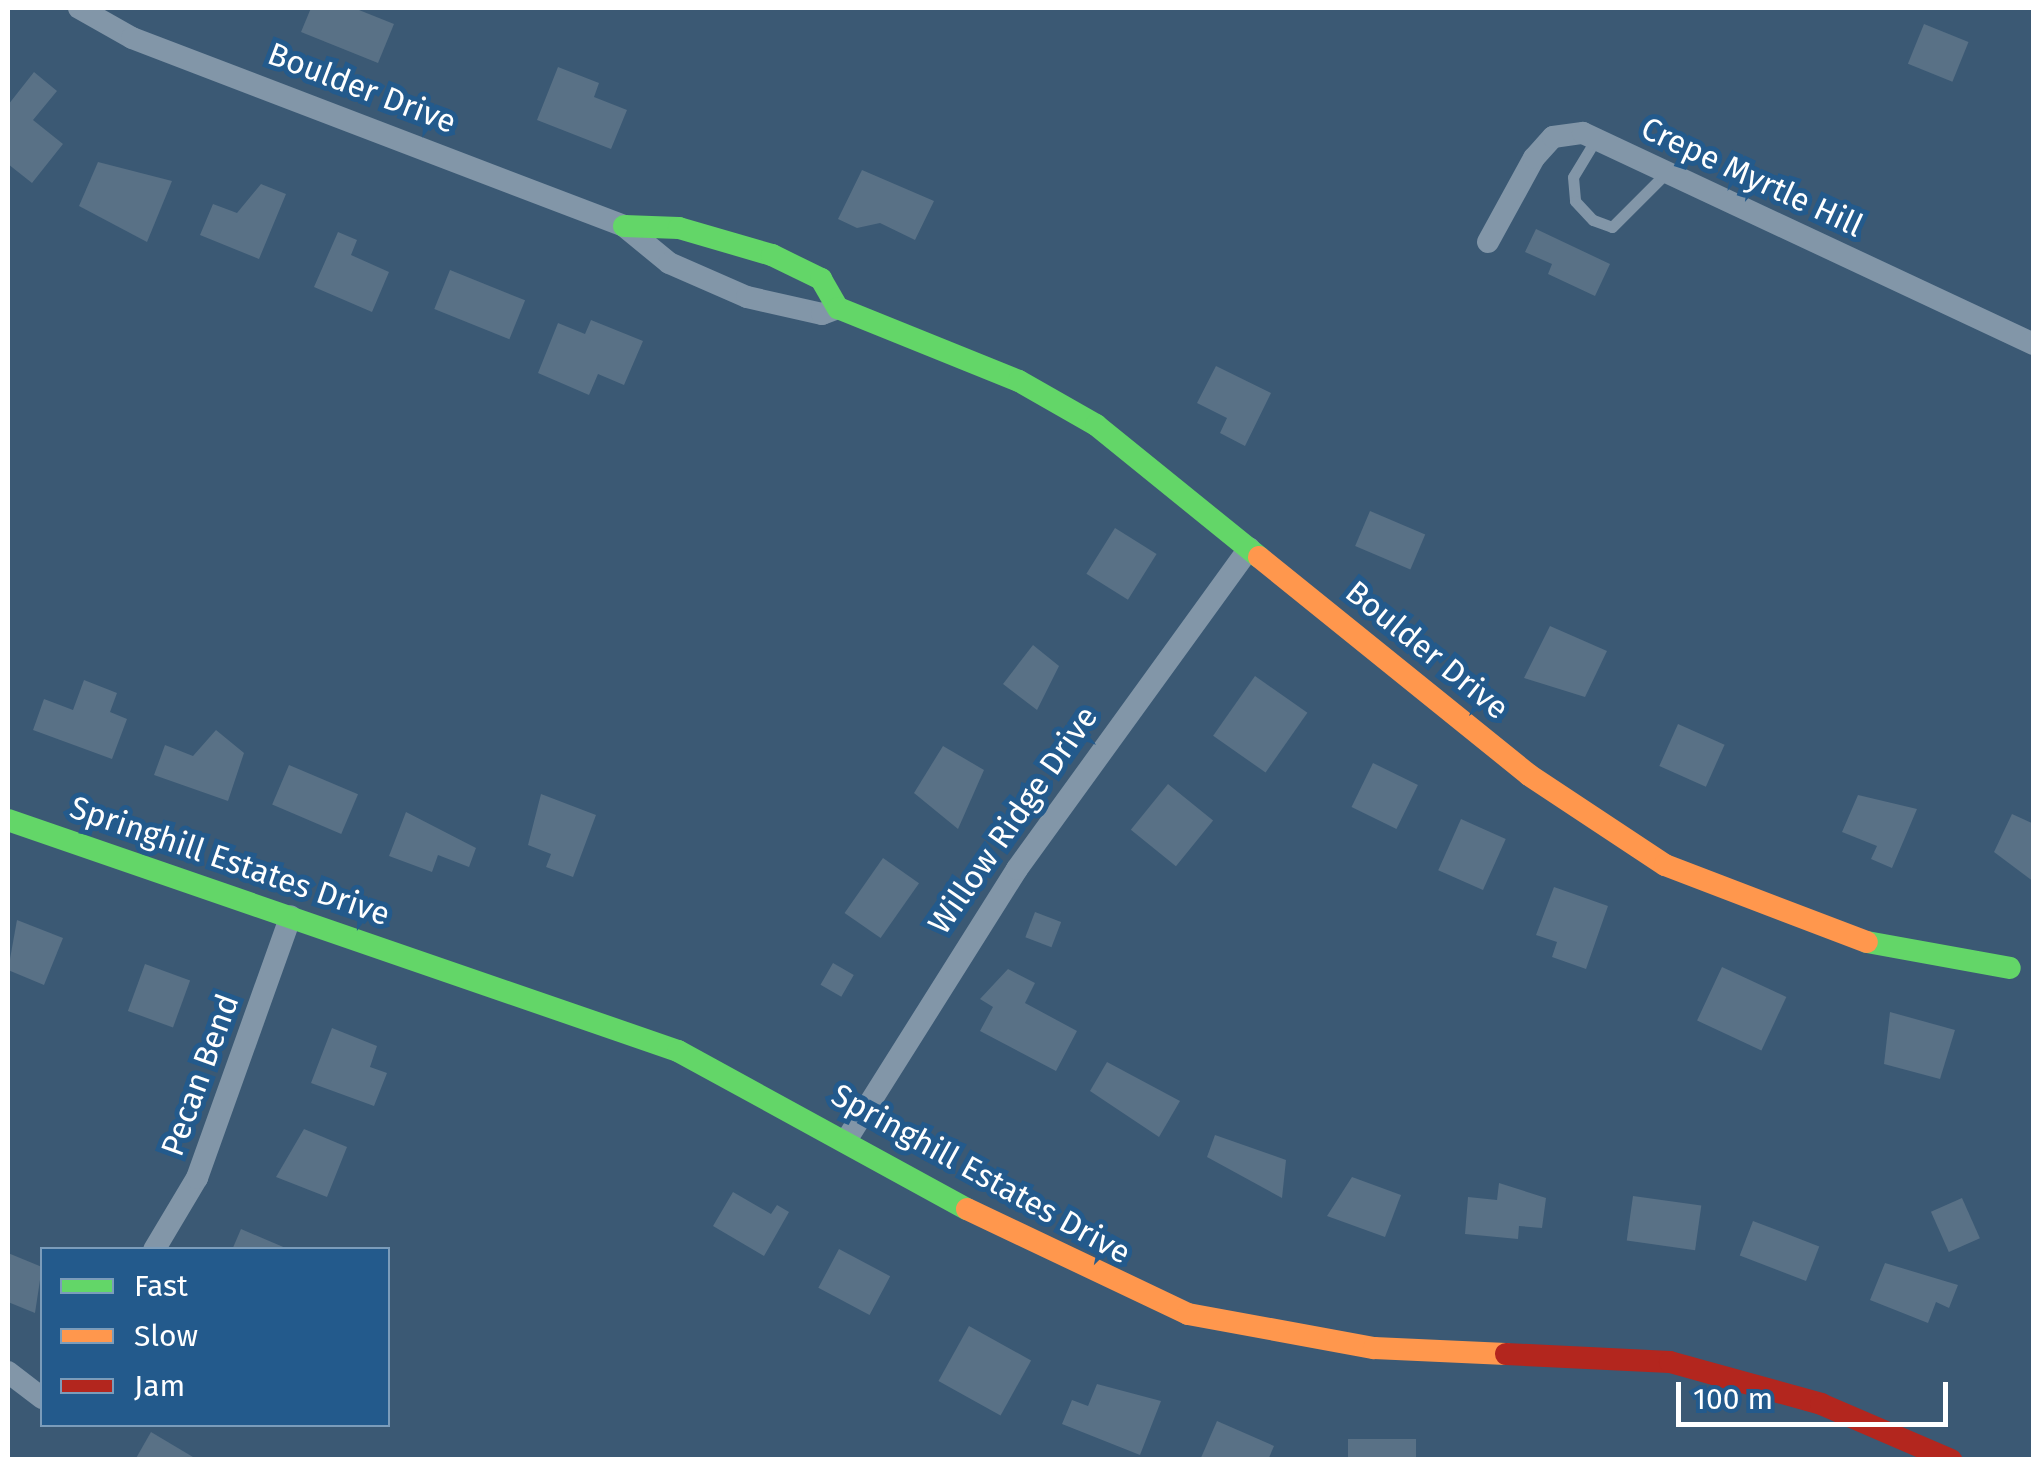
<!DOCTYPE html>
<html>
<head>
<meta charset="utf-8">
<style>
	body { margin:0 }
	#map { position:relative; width:2041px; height:1467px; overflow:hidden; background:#3b5974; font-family:"Fira Sans",sans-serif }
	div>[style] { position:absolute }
	.building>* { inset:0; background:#597186; transform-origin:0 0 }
	.lane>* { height:11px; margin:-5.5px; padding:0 5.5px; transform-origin:5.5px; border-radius:5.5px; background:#8296a8 }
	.street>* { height:22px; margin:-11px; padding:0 11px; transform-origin:11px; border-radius:11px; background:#8296a8 }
	.fast>* { height:22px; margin:-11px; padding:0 11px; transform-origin:11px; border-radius:11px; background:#63d668 }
	.slow>* { height:22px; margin:-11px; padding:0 11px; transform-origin:11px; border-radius:11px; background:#ff974d }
	.jam>* { height:22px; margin:-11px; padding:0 11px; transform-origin:11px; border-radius:11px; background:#b3261e }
	span { translate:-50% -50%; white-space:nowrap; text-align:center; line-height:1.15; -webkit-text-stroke:10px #235a8c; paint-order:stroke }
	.street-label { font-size:32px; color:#fff }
	.frame { position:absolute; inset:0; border:10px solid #fff; pointer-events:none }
	.legend { position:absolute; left:40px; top:1247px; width:350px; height:180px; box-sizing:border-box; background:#235a8c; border:2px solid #7b9cba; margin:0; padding:12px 18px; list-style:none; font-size:30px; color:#fff }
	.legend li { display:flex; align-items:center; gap:20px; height:50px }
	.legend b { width:50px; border:2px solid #7b9cba }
	.scale { position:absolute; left:1676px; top:1382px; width:272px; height:45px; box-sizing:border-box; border:5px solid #fff; border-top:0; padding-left:12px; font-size:30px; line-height:35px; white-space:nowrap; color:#fff; -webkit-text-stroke:8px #235a8c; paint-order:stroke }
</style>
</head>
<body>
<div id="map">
	<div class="building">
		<div style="clip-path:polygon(311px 8px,354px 8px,394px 24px,378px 63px,301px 32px)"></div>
		<div style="left:1924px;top:24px;width:48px;height:43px;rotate:22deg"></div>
		<div style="clip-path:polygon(558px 67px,599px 83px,594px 97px,627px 110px,611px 149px,537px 120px)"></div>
		<div style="clip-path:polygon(34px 72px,57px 91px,33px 120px,63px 144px,32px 183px,8px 164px,8px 105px)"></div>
		<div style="clip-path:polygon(98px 162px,172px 181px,147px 242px,79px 206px)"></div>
		<div style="clip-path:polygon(862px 170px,934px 201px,915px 240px,880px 223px,857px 228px,838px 219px)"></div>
		<div style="clip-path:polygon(261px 184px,286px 194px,259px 259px,200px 235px,213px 204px,237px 213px)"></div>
		<div style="clip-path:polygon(1536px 229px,1610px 264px,1595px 296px,1548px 274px,1552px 264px,1525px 252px)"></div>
		<div style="clip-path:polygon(338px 232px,357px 240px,351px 255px,389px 272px,372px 312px,314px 287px)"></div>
		<div style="left:450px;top:270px;width:81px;height:42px;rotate:22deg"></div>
		<div style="clip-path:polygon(591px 320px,643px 341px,624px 385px,598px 374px,589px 395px,538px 373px,558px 323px,585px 334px)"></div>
		<div style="clip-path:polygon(1216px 366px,1271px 393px,1245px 446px,1220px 433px,1227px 418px,1197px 403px)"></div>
		<div style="left:1370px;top:511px;width:60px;height:38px;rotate:23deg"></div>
		<div style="left:1115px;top:528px;width:49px;height:54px;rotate:32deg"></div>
		<div style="clip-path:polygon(1550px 626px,1607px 651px,1585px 697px,1524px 678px)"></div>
		<div style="clip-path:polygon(1033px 645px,1059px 666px,1037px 710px,1003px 684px)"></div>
		<div style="left:1255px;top:676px;width:64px;height:73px;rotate:35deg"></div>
		<div style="clip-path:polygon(84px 680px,117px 693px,110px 712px,127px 719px,112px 759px,33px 730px,44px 699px,73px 710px)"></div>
		<div style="left:1678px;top:724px;width:51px;height:46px;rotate:24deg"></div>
		<div style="clip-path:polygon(216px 730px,244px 753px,228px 801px,154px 775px,165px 745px,193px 756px)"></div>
		<div style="clip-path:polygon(943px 746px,984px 770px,958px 829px,914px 793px)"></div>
		<div style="left:1373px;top:763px;width:50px;height:49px;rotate:26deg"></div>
		<div style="left:289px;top:765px;width:75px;height:43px;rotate:23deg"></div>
		<div style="left:1168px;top:784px;width:58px;height:59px;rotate:39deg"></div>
		<div style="clip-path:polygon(541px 794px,596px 815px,573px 877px,546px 867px,551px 854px,528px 845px)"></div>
		<div style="clip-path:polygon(1858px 795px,1917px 809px,1892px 868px,1871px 859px,1877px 846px,1842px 832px)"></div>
		<div style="clip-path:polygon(406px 812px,476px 848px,469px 867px,438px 855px,432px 872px,389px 856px)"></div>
		<div style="clip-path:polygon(2012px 814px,2034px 824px,2034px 882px,1994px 852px)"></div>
		<div style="left:1461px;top:819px;width:49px;height:56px;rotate:24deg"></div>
		<div style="left:883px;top:858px;width:44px;height:67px;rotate:35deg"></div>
		<div style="clip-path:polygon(1554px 887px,1608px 906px,1586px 969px,1552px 957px,1557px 942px,1536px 935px)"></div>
		<div style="left:1035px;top:912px;width:28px;height:27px;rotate:21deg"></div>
		<div style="clip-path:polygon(17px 920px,63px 938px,44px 985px,8px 970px)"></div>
		<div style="left:833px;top:963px;width:24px;height:25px;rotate:30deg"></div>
		<div style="left:145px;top:964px;width:48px;height:50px;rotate:20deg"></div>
		<div style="left:1722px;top:967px;width:71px;height:59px;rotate:25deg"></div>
		<div style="clip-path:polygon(1008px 969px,1035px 983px,1025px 1003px,1077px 1031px,1056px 1071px,980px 1031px,993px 1007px,980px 999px)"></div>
		<div style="clip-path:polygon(1890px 1012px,1955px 1030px,1940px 1079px,1884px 1064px)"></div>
		<div style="clip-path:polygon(332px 1028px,377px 1046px,370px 1067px,387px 1073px,374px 1106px,311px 1083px)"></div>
		<div style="clip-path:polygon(1107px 1062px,1180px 1101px,1159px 1137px,1090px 1091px)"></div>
		<div style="clip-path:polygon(304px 1129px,347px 1147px,327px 1197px,276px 1177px)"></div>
		<div style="clip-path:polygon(1215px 1135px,1286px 1160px,1282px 1198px,1207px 1157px)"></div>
		<div style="clip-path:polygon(1352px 1177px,1401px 1195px,1385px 1237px,1327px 1216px)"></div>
		<div style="clip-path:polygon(1499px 1183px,1546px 1198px,1542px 1228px,1519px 1226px,1518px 1239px,1465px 1234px,1468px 1197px,1497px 1200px)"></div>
		<div style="clip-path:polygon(733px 1192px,771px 1214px,777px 1205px,789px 1212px,764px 1256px,713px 1226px)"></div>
		<div style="left:1633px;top:1196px;width:69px;height:45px;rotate:8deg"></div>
		<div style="left:1962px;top:1198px;width:44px;height:34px;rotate:66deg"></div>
		<div style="left:1753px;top:1221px;width:71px;height:37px;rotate:21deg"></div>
		<div style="clip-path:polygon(241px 1229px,288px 1249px,288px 1250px,232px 1250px)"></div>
		<div style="left:839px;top:1249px;width:58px;height:44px;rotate:28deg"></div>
		<div style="clip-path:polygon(8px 1253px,42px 1267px,35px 1313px,8px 1302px)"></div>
		<div style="clip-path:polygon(1885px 1263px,1958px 1285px,1949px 1308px,1936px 1302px,1928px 1323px,1870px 1300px)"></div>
		<div style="left:969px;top:1326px;width:71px;height:63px;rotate:29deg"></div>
		<div style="clip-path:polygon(1097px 1384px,1161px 1401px,1140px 1455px,1062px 1424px,1072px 1400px,1088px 1406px)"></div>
		<div style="clip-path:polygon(1217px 1421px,1274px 1446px,1268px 1460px,1200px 1460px)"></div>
		<div style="clip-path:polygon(151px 1432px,198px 1460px,135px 1460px)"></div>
		<div style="left:1416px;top:1439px;width:21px;height:68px;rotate:90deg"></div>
	</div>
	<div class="lane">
		<div style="left:1596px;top:139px;width:44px;rotate:121.2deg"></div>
		<div style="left:1573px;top:177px;width:24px;rotate:85deg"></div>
		<div style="left:1575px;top:201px;width:26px;rotate:47deg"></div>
		<div style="left:1593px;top:220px;width:20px;rotate:20deg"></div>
		<div style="left:1612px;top:227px;width:76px;rotate:-45deg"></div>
	</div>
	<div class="street">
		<div style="left:79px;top:8px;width:61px;rotate:29.5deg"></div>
		<div style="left:132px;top:38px;width:527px;rotate:20.91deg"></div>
		<div style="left:624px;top:226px;width:58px;rotate:39.4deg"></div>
		<div style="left:669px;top:263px;width:85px;rotate:23.6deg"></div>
		<div style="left:747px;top:297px;width:77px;rotate:12.8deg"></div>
		<div style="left:822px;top:314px;width:17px;rotate:-21deg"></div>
		<div style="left:1488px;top:242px;width:96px;rotate:-61.3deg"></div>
		<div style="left:1534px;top:158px;width:28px;rotate:-48deg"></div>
		<div style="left:1553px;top:137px;width:30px;rotate:-8deg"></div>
		<div style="left:1583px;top:133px;width:498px;rotate:25.1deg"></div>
		<div style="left:847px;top:1139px;width:319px;rotate:-57.8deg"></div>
		<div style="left:1017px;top:869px;width:396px;rotate:-54.1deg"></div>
		<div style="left:154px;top:1250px;width:84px;rotate:-59.2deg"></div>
		<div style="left:197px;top:1178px;width:278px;rotate:-70.3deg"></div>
		<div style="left:8px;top:1372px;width:43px;rotate:37.4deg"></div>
	</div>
	<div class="fast">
		<div style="left:624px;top:226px;width:55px;rotate:2.1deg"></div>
		<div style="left:679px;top:228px;width:97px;rotate:16.2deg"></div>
		<div style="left:772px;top:255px;width:55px;rotate:26.1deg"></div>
		<div style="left:821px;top:279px;width:34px;rotate:60deg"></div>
		<div style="left:838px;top:308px;width:195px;rotate:22deg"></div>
		<div style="left:1019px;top:381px;width:89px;rotate:29.7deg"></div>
		<div style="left:1096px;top:425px;width:210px;rotate:39deg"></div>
		<div style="left:8px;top:820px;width:709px;rotate:19.02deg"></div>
		<div style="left:678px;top:1051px;width:329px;rotate:28.7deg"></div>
		<div style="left:1867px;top:942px;width:145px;rotate:10.3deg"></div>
	</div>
	<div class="slow">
		<div style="left:1259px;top:557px;width:347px;rotate:38.9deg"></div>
		<div style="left:1529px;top:775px;width:163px;rotate:33.5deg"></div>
		<div style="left:1665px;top:865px;width:216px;rotate:20.9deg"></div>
		<div style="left:967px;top:1209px;width:245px;rotate:25.4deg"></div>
		<div style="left:1188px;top:1314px;width:189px;rotate:10.4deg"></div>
		<div style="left:1374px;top:1348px;width:132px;rotate:2.6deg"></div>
	</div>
	<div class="jam">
		<div style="left:1506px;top:1354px;width:164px;rotate:2.8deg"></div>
		<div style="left:1670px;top:1362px;width:157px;rotate:15.5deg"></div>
		<div style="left:1821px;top:1404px;width:142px;rotate:23.3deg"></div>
	</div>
	<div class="street-label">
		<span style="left:362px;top:88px;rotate:21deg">Boulder Drive</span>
		<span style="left:1752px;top:177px;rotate:25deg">Crepe Myrtle Hill</span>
		<span style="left:1427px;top:650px;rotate:39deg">Boulder Drive</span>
		<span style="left:1013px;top:820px;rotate:-55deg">Willow Ridge Drive</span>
		<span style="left:230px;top:861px;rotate:19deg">Springhill Estates Drive</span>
		<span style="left:200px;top:1075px;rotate:-70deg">Pecan Bend</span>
		<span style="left:981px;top:1174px;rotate:29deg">Springhill Estates Drive</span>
	</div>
	<div class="frame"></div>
	<ul class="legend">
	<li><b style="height:12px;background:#63d668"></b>Fast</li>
	<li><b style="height:12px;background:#ff974d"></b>Slow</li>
	<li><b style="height:12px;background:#b3261e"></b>Jam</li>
	</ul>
	<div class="scale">100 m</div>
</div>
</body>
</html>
